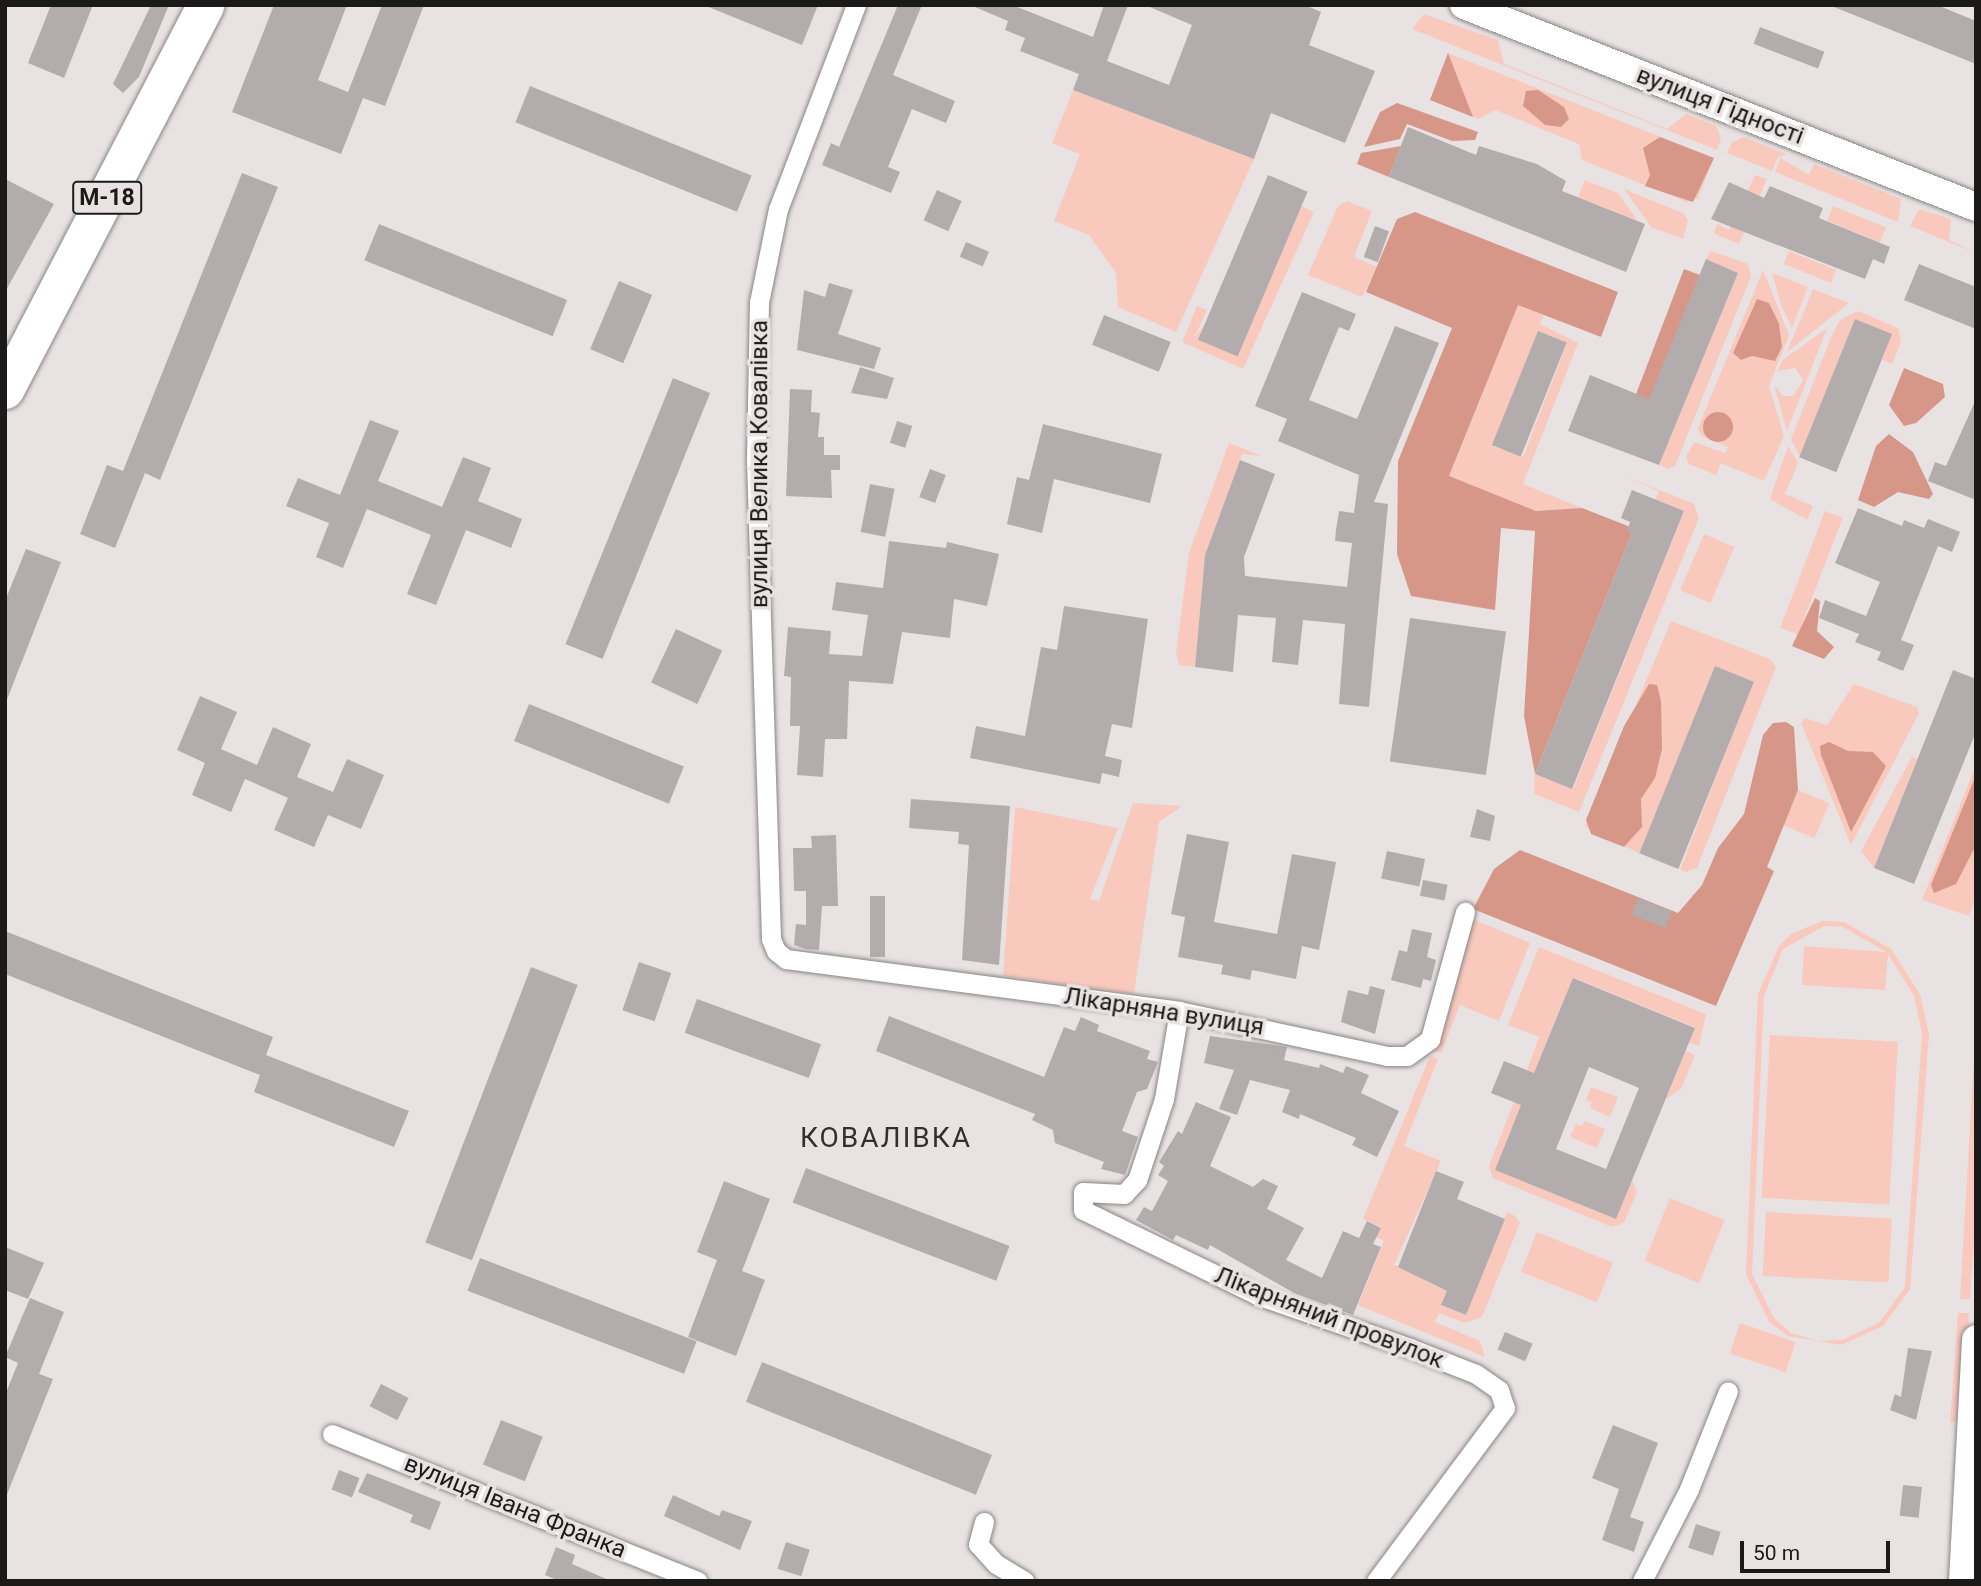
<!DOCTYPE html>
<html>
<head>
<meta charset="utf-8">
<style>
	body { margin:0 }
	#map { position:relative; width:1981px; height:1586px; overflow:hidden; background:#e8e3e2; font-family:Roboto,sans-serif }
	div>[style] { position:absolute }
	.green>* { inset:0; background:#f9c9be; transform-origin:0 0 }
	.forest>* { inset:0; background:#d69788; transform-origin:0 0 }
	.round { border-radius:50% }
	.building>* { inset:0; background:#b2adac; transform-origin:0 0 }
	.roads { filter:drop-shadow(0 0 2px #898583) drop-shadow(0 0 2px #898583) }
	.street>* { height:19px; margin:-9.5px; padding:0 9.5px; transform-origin:9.5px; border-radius:9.5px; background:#fff }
	.secondary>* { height:28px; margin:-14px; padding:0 14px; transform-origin:14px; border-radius:14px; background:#fff }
	.highway>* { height:37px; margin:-18.5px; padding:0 18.5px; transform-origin:18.5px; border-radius:18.5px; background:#fff }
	span { translate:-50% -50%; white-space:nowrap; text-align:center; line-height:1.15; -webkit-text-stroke:7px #e8e3e2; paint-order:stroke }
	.shield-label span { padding:2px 5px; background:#e8e3e2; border:2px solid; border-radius:5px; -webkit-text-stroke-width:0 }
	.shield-label { font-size:23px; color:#1c1a19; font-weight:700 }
	.street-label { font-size:24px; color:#1c1a19 }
	.quarter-label { font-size:28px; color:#332f2e; letter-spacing:2px }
	.frame { position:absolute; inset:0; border:7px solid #1c1a19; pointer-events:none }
	.scale { position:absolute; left:1740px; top:1541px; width:150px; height:32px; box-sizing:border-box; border:4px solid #1c1a19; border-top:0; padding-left:9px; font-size:21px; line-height:24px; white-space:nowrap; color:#1c1a19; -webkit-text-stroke:5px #e8e3e2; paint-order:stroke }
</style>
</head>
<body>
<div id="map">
	<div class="green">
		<div style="clip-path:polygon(1424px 14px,1498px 40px,1504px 64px,1667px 129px,1686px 114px,1716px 126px,1721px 138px,1717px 150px,1412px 29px)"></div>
		<div style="clip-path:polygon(1448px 53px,1714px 158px,1698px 198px,1687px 202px,1582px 160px,1579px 144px,1495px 110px,1479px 119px,1430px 100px)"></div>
		<div style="clip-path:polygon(1073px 90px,1254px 159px,1176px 332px,1118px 307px,1116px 273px,1089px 235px,1054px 221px,1080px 154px,1052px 143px)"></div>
		<div style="clip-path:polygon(1744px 137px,1786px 154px,1786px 155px,1778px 157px,1772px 171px,1727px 153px,1732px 142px)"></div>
		<div style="clip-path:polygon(1780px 158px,1809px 175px,1814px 164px,1901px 199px,1898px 222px,1775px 172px)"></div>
		<div style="clip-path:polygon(1755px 175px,1767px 179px,1739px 244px,1714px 234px,1717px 224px,1729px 230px)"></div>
		<div style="clip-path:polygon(1585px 180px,1618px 193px,1638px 221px,1578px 197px)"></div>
		<div style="clip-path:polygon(1624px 189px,1683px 213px,1688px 221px,1683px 239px,1651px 227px)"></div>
		<div style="clip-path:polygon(1347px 201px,1372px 211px,1354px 257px,1377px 267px,1362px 297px,1308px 275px,1338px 206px)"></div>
		<div style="clip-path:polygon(1301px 206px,1314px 212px,1243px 369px,1182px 342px,1197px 306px,1207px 310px,1194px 338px)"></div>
		<div style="left:1833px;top:206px;width:57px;height:16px;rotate:22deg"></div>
		<div style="clip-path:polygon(1919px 209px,1951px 219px,1949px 240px,1976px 253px,1910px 226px)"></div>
		<div style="clip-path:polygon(1711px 251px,1748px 264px,1751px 276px,1675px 466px,1669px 469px,1659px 465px,1738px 273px,1706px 259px)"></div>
		<div style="left:1789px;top:251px;width:51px;height:14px;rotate:22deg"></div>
		<div style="clip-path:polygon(1763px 270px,1789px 335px,1769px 386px,1784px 436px,1764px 481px,1721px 463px,1716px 475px,1689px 464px,1686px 457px,1694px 442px,1725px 453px,1728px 447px,1701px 436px,1698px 428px)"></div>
		<div style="clip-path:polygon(1772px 273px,1808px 287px,1792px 328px,1781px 305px)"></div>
		<div style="clip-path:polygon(1813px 289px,1849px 303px,1787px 352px)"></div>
		<div style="clip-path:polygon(evenodd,1518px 304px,1544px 314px,1540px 324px,1578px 343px,1523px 484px,1582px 508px,1536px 511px,1449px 477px,1518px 304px,1538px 331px,1567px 343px,1523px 457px,1493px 446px,1538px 331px)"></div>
		<div style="clip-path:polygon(1858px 311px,1898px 328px,1901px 342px,1892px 364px,1882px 360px,1892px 334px,1855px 319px,1800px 457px,1791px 439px,1832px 335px,1840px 320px)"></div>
		<div style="clip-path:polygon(1827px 328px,1787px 431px,1774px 385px,1783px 396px,1793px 396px,1803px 380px,1795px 368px,1777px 371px,1783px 360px)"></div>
		<div style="clip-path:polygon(1229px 443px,1262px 456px,1242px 454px,1205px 555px,1195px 667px,1179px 665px,1176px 653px,1189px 553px)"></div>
		<div style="clip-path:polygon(1788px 446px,1798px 463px,1785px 494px,1813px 506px,1807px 520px,1770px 499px)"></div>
		<div style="clip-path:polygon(1613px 471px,1694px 504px,1699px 518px,1579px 812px,1534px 794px,1535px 774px,1573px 789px,1684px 512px,1655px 500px,1659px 491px)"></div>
		<div style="left:1825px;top:511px;width:19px;height:125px;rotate:21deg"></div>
		<div style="left:1704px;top:534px;width:33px;height:61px;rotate:23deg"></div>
		<div style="clip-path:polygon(1671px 621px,1770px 659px,1776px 667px,1697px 868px,1687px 872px,1680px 870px,1753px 681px,1715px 667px,1641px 854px,1585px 827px)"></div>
		<div style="clip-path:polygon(1854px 684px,1917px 707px,1919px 713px,1851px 845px,1801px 723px,1805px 718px,1827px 725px)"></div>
		<div style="clip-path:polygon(1912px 757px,1917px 759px,1874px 868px,1861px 851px)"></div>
		<div style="clip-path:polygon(1976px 765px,1976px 897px,1969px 916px,1922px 900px)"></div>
		<div style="left:1798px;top:790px;width:34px;height:38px;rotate:23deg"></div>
		<div style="clip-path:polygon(1133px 803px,1182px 806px,1159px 822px,1134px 994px,1003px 976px,1015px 807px,1118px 828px,1090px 899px,1099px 901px)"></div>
		<div style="clip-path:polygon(1470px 918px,1530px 943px,1499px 1021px,1460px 1005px,1441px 1053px,1432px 1050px)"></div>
		<div style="clip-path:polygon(evenodd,1823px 921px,1844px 922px,1891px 949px,1920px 994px,1929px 1034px,1910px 1289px,1883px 1326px,1841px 1345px,1788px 1336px,1769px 1322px,1746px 1274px,1758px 994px,1779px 946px,1791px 934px,1823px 921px,1824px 926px,1843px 927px,1886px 952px,1804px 946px,1802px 985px,1885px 990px,1888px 954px,1914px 996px,1922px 1033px,1905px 1287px,1879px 1323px,1842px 1340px,1818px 1341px,1791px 1333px,1774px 1318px,1752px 1274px,1764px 996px,1783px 949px,1824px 926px)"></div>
		<div style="clip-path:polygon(1539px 947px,1706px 1014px,1699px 1046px,1689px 1042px,1695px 1027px,1574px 978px,1534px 1073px,1527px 1070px,1539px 1037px,1508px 1025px)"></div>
		<div style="clip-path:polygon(1976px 1021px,1976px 1214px,1970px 1299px,1960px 1299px)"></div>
		<div style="left:1770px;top:1035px;width:128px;height:163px;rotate:3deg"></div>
		<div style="clip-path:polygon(1686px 1051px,1695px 1055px,1681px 1089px,1666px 1099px)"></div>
		<div style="clip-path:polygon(1430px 1056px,1438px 1059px,1404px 1146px,1441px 1161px,1394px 1265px,1427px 1275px,1425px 1281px,1447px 1291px,1442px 1306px,1466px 1315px,1507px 1212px,1515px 1216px,1520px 1223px,1482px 1317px,1465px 1323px,1439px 1313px,1435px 1322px,1480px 1341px,1485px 1357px,1358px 1305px,1384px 1241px,1376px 1237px,1381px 1227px,1363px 1219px)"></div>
		<div style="clip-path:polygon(1591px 1087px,1618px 1097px,1610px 1117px,1590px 1108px,1592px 1102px,1586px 1100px)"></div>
		<div style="clip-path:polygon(1514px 1102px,1521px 1105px,1495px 1170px,1616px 1219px,1632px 1180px,1637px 1192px,1624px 1223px,1612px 1227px,1493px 1178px,1489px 1166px)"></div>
		<div style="clip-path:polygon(1585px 1121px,1605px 1129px,1597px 1148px,1570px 1137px,1576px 1124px,1582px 1126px)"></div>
		<div style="left:1670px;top:1198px;width:59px;height:68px;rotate:22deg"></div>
		<div style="left:1766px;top:1212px;width:126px;height:64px;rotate:3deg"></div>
		<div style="left:1537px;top:1232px;width:82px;height:43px;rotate:22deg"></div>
		<div style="clip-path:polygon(1958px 1313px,1969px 1313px,1965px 1418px,1950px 1423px)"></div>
		<div style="left:1740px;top:1323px;width:59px;height:32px;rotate:19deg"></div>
	</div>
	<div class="forest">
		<div style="clip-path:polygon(1448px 53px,1473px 117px,1430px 100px)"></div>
		<div style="clip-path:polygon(1538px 90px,1564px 107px,1569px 119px,1561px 127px,1545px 125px,1523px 106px,1526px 91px)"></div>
		<div style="clip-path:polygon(1397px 103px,1478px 132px,1475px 140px,1452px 141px,1407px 124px,1400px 139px,1364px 147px,1380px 112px)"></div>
		<div style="clip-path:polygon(1660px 137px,1714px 158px,1693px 202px,1645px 186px,1650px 175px,1643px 148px)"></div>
		<div style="clip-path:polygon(1401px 146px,1389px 177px,1357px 164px,1361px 153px)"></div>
		<div style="clip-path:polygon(1415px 212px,1618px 292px,1601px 337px,1518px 305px,1449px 476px,1536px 511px,1582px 508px,1628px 526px,1632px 533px,1535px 774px,1524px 716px,1535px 531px,1501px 528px,1495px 610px,1411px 596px,1397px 554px,1398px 461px,1452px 328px,1366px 292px,1397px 219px)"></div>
		<div style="left:1684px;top:269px;width:17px;height:190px;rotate:21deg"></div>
		<div style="clip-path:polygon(1757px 299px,1769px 303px,1779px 324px,1782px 347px,1775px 361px,1752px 356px,1741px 360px,1733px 353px)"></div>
		<div style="clip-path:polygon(1904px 368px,1943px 384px,1945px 397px,1916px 423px,1904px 426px,1889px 405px)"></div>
		<div class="round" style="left:1703px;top:412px;width:30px;height:30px"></div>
		<div style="clip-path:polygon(1889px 434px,1913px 452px,1933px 494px,1929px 499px,1898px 492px,1874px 507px,1858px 500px,1876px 446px)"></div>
		<div style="clip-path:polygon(1815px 598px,1820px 601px,1817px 631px,1834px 647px,1824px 659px,1792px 646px)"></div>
		<div style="clip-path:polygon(1649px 684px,1657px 685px,1661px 701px,1662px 749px,1655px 778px,1641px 799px,1642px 827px,1624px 847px,1591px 834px,1586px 820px,1624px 726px)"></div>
		<div style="clip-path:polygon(1786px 722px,1794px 727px,1798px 790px,1767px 867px,1774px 871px,1716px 1006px,1473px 909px,1494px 869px,1520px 850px,1678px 913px,1702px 885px,1718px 848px,1744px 814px,1763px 735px,1773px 723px)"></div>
		<div style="clip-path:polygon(1829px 742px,1848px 751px,1873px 752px,1886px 766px,1851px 832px,1821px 755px,1820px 746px)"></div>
		<div style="clip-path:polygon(1976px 775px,1976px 845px,1956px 884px,1934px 893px,1931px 885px)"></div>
	</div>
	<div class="building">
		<div style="clip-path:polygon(51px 5px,93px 5px,64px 78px,28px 63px)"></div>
		<div style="clip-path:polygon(151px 5px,169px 5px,139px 77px,123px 93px,113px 84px)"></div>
		<div style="clip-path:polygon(274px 5px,347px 5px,318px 80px,348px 92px,382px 5px,424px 5px,385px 106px,363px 98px,341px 154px,232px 112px)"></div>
		<div style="clip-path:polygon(818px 5px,802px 45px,706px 6px,706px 5px)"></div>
		<div style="clip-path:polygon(898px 5px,922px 5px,893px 75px,955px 101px,946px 123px,912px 109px,888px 167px,900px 172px,891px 193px,822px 165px,831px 143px,839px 147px)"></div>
		<div style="clip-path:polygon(970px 5px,1012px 5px,1093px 37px,1104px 5px,1128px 5px,1107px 61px,1169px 85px,1192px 25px,1145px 5px,1305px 5px,1321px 12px,1309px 45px,1375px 71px,1345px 143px,1271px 113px,1254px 159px,1073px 90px,1079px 74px,1020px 51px,1025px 38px,1005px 30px,1008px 21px)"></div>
		<div style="clip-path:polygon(1829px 5px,1937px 5px,1976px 21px,1976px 64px)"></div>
		<div style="left:1760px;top:27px;width:69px;height:18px;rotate:21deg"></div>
		<div style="left:530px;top:86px;width:239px;height:39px;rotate:22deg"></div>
		<div style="clip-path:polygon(1408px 127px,1476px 155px,1479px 146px,1537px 164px,1566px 181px,1562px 191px,1645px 224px,1626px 272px,1389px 177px)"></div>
		<div style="clip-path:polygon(242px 173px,278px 187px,160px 480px,145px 473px,115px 548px,80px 534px,107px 465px,123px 471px)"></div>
		<div style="left:1268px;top:175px;width:43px;height:179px;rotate:23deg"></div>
		<div style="clip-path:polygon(5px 179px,54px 204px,5px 292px)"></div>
		<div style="clip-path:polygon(1729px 182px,1764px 198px,1770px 186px,1823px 208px,1819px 218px,1890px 247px,1884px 264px,1873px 259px,1865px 279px,1711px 219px)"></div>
		<div style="left:937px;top:190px;width:27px;height:33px;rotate:24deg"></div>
		<div style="left:379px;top:224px;width:203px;height:39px;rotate:22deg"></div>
		<div style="left:1375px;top:226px;width:15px;height:33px;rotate:20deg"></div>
		<div style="left:966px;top:242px;width:25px;height:16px;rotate:23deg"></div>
		<div style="clip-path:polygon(1706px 259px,1738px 273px,1659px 465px,1568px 431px,1590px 375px,1649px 399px)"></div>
		<div style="clip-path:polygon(1919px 264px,1976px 287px,1976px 329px,1904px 300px)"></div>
		<div style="left:619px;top:281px;width:36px;height:74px;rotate:23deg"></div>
		<div style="clip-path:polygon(829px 283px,853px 290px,838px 334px,881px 348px,874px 369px,797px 350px,804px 290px,825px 297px)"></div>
		<div style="clip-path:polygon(1302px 292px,1356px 314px,1349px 331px,1339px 327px,1309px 400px,1357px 419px,1395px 326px,1439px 343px,1374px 502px,1388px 504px,1369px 707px,1339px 704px,1345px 624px,1303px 620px,1298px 665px,1272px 662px,1276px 618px,1238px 615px,1233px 672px,1195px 667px,1205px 555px,1240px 460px,1275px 474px,1244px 557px,1245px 576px,1347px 587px,1352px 543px,1335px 541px,1336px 530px,1339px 511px,1354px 513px,1359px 475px,1278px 441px,1287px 419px,1255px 406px)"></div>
		<div style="left:1104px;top:315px;width:72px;height:32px;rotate:22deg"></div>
		<div style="left:1855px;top:319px;width:40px;height:149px;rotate:22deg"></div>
		<div style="left:1538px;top:331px;width:31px;height:123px;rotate:22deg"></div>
		<div style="clip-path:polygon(860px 367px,894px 378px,887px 399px,851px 393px)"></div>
		<div style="left:673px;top:378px;width:40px;height:287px;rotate:22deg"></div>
		<div style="clip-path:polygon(790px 389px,812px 390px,811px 412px,820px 413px,818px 437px,824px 437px,824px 455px,840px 455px,840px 470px,831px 470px,832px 498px,786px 496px)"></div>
		<div style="clip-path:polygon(1976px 399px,1976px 500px,1928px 481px,1935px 462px,1946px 466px)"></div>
		<div style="clip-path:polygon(370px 420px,399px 431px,378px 481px,442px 507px,463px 457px,491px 468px,478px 501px,522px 519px,511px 548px,466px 530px,436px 605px,407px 594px,431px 535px,367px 509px,343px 568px,316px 557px,329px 523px,286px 506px,298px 478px,340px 495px)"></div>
		<div style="left:897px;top:421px;width:16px;height:23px;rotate:18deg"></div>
		<div style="clip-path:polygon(1043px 424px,1162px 454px,1150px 503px,1054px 479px,1042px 533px,1007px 524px,1017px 477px,1029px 480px)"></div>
		<div style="left:930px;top:469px;width:17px;height:30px;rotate:21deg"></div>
		<div style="left:870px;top:484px;width:25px;height:49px;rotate:11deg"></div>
		<div style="clip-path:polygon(1632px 490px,1684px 511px,1572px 789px,1535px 774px,1632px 533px,1627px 531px,1630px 522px,1621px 518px)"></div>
		<div style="clip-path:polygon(1858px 508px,1902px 526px,1904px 520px,1924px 528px,1928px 519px,1960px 532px,1952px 552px,1938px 546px,1901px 640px,1914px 645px,1903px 671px,1877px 660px,1881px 652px,1855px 642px,1859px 634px,1819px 618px,1825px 600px,1866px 616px,1880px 582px,1835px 563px)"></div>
		<div style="clip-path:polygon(889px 541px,946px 548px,947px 542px,999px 554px,987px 606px,954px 599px,950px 638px,902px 632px,893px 684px,849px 681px,847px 739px,825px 739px,823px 777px,797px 775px,800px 726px,790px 726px,791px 677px,784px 676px,788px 627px,831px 631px,829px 654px,862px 656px,868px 615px,832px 610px,836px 582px,883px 588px)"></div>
		<div style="clip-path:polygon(26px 549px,61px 562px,6px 702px,5px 601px)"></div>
		<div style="clip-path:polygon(1064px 606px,1148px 619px,1132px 728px,1112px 724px,1105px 756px,1122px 760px,1119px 777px,1102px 773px,1100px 784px,970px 758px,976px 726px,1025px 736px,1041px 647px,1057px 650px)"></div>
		<div style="left:1410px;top:618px;width:97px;height:145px;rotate:8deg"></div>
		<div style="left:676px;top:629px;width:51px;height:59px;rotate:25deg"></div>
		<div style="left:1715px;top:666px;width:42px;height:202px;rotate:22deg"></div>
		<div style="clip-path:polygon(1953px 670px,1976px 679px,1976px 732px,1914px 884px,1874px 868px)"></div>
		<div style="clip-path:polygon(200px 696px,237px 712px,221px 749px,257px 765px,273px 727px,311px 744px,297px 777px,333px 792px,347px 759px,384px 775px,361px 829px,328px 815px,314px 847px,274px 830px,288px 798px,245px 779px,231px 812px,192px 795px,205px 763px,177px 750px)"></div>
		<div style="left:529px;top:704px;width:167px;height:40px;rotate:22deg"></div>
		<div style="clip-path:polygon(911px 799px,1010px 806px,999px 965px,962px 960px,969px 845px,958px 844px,959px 832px,909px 828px)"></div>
		<div style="clip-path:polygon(1477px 809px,1495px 816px,1490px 841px,1470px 837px)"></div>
		<div style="clip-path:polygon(1187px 834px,1229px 842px,1214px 922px,1277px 934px,1292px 854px,1336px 862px,1319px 950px,1302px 946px,1296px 979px,1252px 970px,1250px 980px,1221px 974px,1223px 965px,1178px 957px,1185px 917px,1171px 914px)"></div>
		<div style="clip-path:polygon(836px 835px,838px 906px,822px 906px,819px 950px,806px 949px,794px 945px,796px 924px,806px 925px,806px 891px,794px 891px,793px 848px,812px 848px,811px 836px)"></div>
		<div style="left:1387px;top:851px;width:39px;height:28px;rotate:12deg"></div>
		<div style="left:1423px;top:880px;width:25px;height:16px;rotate:11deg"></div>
		<div style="left:870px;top:896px;width:15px;height:61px"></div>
		<div style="left:1638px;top:898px;width:36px;height:18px;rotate:21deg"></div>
		<div style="clip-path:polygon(1412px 929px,1432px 933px,1427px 957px,1436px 960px,1431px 981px,1423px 979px,1421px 988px,1391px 980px,1399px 950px,1407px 952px)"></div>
		<div style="clip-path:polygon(5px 931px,273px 1037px,266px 1055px,409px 1111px,394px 1147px,254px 1092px,260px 1075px,5px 974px)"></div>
		<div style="left:639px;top:962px;width:34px;height:51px;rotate:19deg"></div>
		<div style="left:531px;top:967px;width:50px;height:295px;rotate:21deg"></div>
		<div style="clip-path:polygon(evenodd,1573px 978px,1695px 1028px,1616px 1219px,1495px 1170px,1521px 1105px,1491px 1093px,1504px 1061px,1534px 1073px,1573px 978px,1589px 1067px,1639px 1088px,1606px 1169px,1556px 1149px,1589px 1067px)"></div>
		<div style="clip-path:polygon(1370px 986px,1385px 990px,1375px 1034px,1341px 1022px,1348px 990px,1368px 995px)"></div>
		<div style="left:697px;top:999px;width:132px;height:36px;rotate:20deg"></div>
		<div style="clip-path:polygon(889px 1016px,1044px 1077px,1064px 1027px,1075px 1031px,1081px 1017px,1099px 1025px,1097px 1031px,1150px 1051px,1147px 1059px,1158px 1062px,1147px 1089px,1137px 1092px,1122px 1131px,1138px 1137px,1125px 1175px,1101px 1169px,1104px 1162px,1055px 1143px,1053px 1130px,1032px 1120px,1035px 1114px,876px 1051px)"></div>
		<div style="clip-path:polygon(1210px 1036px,1287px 1047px,1284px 1060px,1319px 1068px,1320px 1064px,1343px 1073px,1346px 1066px,1369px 1075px,1361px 1093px,1399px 1111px,1377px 1157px,1352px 1145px,1356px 1138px,1300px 1114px,1299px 1119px,1282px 1112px,1290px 1090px,1250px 1080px,1237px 1115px,1219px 1109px,1234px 1070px,1204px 1063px)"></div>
		<div style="clip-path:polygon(1196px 1102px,1231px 1117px,1210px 1166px,1253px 1187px,1263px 1179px,1278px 1186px,1267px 1209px,1304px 1228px,1286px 1260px,1322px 1278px,1343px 1231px,1359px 1238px,1367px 1221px,1381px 1228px,1373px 1244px,1381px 1247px,1353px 1315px,1294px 1293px,1210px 1245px,1208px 1250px,1176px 1235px,1173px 1240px,1136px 1220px,1144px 1207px,1152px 1211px,1168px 1181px,1158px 1175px,1164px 1166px,1159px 1162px,1178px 1131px,1182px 1134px)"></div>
		<div style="left:806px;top:1168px;width:218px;height:37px;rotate:21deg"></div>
		<div style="clip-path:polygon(1436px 1171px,1464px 1182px,1457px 1199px,1505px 1219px,1466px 1315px,1441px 1305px,1447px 1291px,1398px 1267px)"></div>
		<div style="clip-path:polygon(724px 1181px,770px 1199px,742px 1271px,765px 1280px,736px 1356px,688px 1337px,717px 1260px,697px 1252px)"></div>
		<div style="clip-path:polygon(5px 1247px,44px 1263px,28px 1299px,5px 1290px)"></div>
		<div style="left:480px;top:1258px;width:232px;height:35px;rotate:21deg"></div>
		<div style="clip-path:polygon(30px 1298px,64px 1312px,39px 1374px,53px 1379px,6px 1497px,5px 1395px,18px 1363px,5px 1357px)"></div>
		<div style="left:1505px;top:1332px;width:30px;height:19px;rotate:23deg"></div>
		<div style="clip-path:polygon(1908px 1348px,1932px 1351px,1916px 1420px,1890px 1410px,1895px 1394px,1901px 1397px)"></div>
		<div style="left:762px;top:1362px;width:248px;height:43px;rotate:22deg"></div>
		<div style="left:381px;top:1384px;width:31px;height:25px;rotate:27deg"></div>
		<div style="left:501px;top:1420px;width:45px;height:48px;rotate:22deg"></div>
		<div style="clip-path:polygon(1613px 1425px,1658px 1443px,1630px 1517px,1644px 1522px,1634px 1552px,1602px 1540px,1619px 1489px,1592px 1478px)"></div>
		<div style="left:339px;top:1470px;width:22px;height:21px;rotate:21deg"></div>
		<div style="clip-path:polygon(367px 1473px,441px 1502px,430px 1530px,410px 1522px,413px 1515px,358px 1492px)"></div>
		<div style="left:1903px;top:1485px;width:19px;height:31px;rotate:6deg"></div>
		<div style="clip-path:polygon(673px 1495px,719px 1516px,722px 1510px,752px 1521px,740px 1550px,664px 1516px)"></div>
		<div style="left:1696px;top:1524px;width:26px;height:25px;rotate:18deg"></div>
		<div style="left:786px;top:1542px;width:25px;height:28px;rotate:18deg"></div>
		<div style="clip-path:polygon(556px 1547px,575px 1555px,572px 1564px,611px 1581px,559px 1581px,545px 1575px)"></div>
	</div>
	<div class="roads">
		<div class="street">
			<div style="left:856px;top:5px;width:218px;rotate:110.9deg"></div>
			<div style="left:778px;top:209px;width:95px;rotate:101.5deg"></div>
			<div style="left:759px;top:302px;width:158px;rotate:91.1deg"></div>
			<div style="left:756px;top:460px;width:479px;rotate:88.2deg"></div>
			<div style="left:771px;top:939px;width:13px;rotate:67deg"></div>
			<div style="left:776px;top:951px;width:13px;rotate:39deg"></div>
			<div style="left:786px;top:959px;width:396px;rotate:7.5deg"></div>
			<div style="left:1179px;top:1011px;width:213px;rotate:12.2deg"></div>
			<div style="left:1387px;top:1056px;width:20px"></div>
			<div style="left:1407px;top:1056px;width:29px;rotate:-36deg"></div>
			<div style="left:1430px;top:1039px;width:132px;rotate:-74.6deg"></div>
			<div style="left:1179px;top:1011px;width:89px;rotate:99.7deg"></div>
			<div style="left:1164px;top:1099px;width:85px;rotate:108.4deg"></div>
			<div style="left:1137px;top:1180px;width:19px;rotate:133deg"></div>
			<div style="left:1124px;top:1194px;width:41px;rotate:-177.2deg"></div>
			<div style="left:1083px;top:1192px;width:18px;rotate:90deg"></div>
			<div style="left:1083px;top:1210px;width:194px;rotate:26deg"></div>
			<div style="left:1257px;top:1295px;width:162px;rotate:19.1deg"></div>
			<div style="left:1410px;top:1348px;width:71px;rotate:21.5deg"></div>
			<div style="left:1476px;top:1374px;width:28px;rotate:35deg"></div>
			<div style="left:1499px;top:1390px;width:19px;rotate:72deg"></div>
			<div style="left:1505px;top:1408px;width:216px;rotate:126.7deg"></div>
			<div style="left:332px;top:1434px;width:394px;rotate:21.9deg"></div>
			<div style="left:984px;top:1522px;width:23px;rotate:105deg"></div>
			<div style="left:978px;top:1544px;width:27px;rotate:48deg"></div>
			<div style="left:996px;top:1564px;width:33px;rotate:31deg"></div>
			<div style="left:1642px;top:1581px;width:103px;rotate:-62.9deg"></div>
			<div style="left:1689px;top:1489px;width:105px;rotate:-68.3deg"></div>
		</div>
		<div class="secondary">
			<div style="left:1464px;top:5px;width:550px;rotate:21.53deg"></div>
			<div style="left:1963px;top:1581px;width:242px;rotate:-86.9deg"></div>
		</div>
		<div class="highway">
			<div style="left:5px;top:390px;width:434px;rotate:-62.5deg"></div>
		</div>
	</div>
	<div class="shield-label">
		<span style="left:107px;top:198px">М-18</span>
	</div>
	<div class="street-label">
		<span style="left:1720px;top:106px;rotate:21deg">вулиця Гідності</span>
		<span style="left:760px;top:464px;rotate:-90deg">вулиця Велика Ковалівка</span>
		<span style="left:1164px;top:1012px;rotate:9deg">Лікарняна вулиця</span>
		<span style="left:1329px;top:1318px;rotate:21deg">Лікарняний провулок</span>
		<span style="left:515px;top:1507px;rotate:22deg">вулиця Івана Франка</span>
	</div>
	<div class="quarter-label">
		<span style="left:886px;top:1138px">КОВАЛІВКА</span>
	</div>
	<div class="frame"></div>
	<div class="scale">50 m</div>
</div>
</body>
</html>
